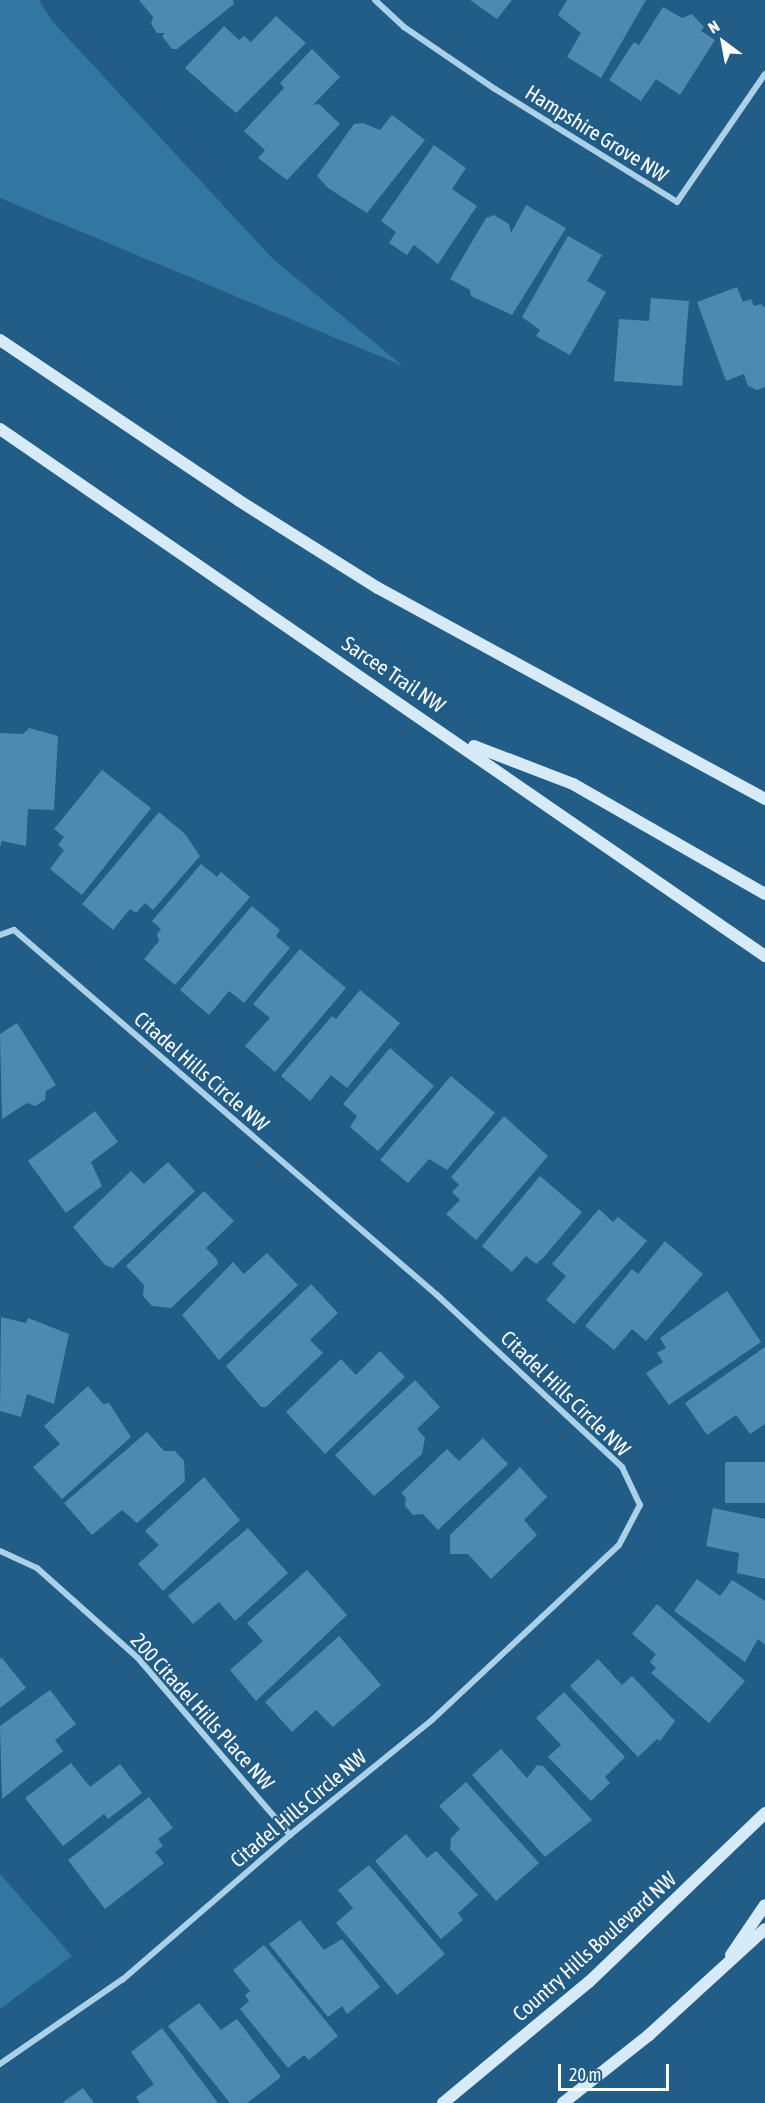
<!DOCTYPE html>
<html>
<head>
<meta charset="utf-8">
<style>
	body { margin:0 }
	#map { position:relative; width:765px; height:2103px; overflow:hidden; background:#215d86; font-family:"Asap Condensed",sans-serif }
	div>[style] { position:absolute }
	.green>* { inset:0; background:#3276a2 }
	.building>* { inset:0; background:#4e89b0; transform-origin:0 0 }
	.minor>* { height:6px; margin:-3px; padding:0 3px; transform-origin:3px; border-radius:3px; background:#abd1e9 }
	.secondary>* { height:12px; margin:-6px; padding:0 6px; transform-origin:6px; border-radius:6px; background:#d6eaf7 }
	span { translate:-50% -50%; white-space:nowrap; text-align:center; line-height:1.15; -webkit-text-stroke:4.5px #215d86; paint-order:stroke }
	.street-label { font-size:21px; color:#fff }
	.north { position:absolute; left:693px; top:12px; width:60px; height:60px; -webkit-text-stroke:4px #215d86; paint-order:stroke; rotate:328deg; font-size:16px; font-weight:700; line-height:24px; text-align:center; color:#fff }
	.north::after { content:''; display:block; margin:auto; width:21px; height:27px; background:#fff; clip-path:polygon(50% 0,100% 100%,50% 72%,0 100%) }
	.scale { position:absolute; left:558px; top:2064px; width:111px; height:27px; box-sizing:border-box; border:3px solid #fff; border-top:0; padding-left:8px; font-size:18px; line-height:21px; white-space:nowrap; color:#fff; -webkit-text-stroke:4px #215d86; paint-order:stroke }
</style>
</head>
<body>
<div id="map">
	<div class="green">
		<div style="clip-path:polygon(0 0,39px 0,52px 21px,273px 259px,403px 366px,0 198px)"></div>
		<div style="clip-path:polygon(0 1874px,72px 1956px,0 2009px)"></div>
	</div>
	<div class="building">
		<div style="clip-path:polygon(139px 0,233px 0,234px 4px,177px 49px,172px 49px,162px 36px,165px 33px,157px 33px,151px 24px,153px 17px)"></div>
		<div style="clip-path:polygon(470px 0,512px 0,497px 19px)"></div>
		<div style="clip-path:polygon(567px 0,646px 0,601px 78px,567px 57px,581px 33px,558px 15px)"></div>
		<div style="clip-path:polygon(663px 7px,682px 18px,692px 14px,704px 27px,701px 31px,715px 40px,680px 95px,656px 79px,641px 101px,609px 80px,634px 42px,639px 45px)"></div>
		<div style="clip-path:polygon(276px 16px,306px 43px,236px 113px,185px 68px,224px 26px,239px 40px,244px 36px,251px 42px)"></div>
		<div style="clip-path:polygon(312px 49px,340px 77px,313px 105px,319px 104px,340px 124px,287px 180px,258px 158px,265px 150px,244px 131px,284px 88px,280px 83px)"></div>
		<div style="clip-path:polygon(392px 115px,425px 140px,367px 213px,328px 188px,317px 176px,354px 124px,363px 123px,380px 130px)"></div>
		<div style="clip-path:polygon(434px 145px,466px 168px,452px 189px,477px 206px,438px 264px,414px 245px,407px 255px,389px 243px,396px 232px,381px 221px)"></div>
		<div style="clip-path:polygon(526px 205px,566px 228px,512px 315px,471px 296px,470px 290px,450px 279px,486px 218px,494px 215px,509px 224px,511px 233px)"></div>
		<div style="clip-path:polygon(568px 236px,602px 255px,587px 281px,606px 292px,570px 355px,536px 336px,540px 330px,522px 317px)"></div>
		<div style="clip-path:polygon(737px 287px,743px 302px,751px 299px,754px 306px,761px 304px,765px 308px,765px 387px,757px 390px,748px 386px,744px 374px,726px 381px,697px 302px)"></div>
		<div style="clip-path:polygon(651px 298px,689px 301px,682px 386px,614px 381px,619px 319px,649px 321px)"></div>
		<div style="clip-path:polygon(29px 728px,58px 736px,54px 810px,28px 809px,26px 846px,2px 841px,0 847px,0 733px,23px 734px)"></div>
		<div style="clip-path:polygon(102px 770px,151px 808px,82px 895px,50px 869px,64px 850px,58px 845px,64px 837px,54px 829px)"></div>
		<div style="clip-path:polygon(159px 812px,185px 834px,200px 856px,153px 910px,145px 903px,136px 913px,130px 909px,113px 930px,82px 904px)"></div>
		<div style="clip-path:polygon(201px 864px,217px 877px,221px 872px,250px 897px,175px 985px,144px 959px,159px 941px,157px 934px,161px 929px,152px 921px)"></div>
		<div style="clip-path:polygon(252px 906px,280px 930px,276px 936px,290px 948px,244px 1003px,229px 991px,209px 1015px,180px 990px)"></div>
		<div style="clip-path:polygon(300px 949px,346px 988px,275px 1072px,245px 1046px,270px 1018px,253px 1004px)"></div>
		<div style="clip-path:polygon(360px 990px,400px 1023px,347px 1088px,331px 1075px,310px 1101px,281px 1076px,332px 1016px,336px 1019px)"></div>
		<div style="clip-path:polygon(17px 1023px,56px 1085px,46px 1091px,45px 1100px,35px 1106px,27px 1103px,2px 1119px,0 1034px)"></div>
		<div style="clip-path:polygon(390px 1048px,434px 1086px,378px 1151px,350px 1127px,357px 1116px,343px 1104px)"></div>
		<div style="clip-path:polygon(451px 1076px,495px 1113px,447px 1170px,429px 1159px,408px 1183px,380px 1160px)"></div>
		<div style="clip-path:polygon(95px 1111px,118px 1142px,91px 1162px,102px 1186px,66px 1213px,28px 1161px)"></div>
		<div style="clip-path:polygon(504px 1116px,548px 1156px,476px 1240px,446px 1214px,460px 1200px,452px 1192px,459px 1185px,451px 1177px)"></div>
		<div style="clip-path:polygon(168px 1162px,195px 1191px,113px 1268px,105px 1265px,73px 1227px,131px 1171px,144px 1184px)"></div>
		<div style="clip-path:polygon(540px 1176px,582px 1212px,544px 1257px,536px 1264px,526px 1256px,512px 1272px,482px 1246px)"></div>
		<div style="clip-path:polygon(204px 1191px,234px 1221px,206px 1248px,217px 1259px,218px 1264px,171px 1308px,152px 1306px,143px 1296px,144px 1285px,126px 1266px)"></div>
		<div style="clip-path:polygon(599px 1209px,613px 1222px,618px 1217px,647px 1241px,574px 1324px,546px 1300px,566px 1276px,552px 1264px)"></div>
		<div style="clip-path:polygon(665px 1241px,703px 1274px,646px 1341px,632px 1329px,614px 1350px,585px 1326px,632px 1269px,638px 1274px)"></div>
		<div style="clip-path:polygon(267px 1253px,298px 1285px,219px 1360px,182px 1315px,233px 1262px,244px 1274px)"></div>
		<div style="clip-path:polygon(311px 1284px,338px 1313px,310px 1340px,323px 1353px,266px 1407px,261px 1407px,226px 1366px)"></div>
		<div style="clip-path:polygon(727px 1291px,761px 1342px,669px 1405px,646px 1373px,663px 1362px,657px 1353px,666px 1348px,660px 1338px)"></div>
		<div style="clip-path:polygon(1px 1317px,26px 1323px,28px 1318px,69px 1334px,54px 1404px,27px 1394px,21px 1417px,0 1411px)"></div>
		<div style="clip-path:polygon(765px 1347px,765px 1424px,750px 1434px,736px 1415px,707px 1435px,685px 1403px)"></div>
		<div style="clip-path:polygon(380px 1351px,405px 1377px,325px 1454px,286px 1412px,341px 1359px,356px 1375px)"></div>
		<div style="clip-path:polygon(415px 1380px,440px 1407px,417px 1429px,425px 1438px,422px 1454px,374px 1496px,335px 1455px)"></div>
		<div style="clip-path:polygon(88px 1386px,103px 1404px,109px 1403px,131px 1437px,62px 1499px,33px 1467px,60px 1444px,44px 1426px)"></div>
		<div style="clip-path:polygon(147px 1432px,164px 1451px,175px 1451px,184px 1461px,185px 1481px,137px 1523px,122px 1510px,92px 1535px,64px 1503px)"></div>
		<div style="clip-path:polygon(483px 1438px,508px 1464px,438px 1530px,423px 1514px,413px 1515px,405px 1506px,406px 1498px,401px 1493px,447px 1449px,459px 1461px)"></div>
		<div style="left:765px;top:1462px;width:41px;height:40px;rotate:90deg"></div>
		<div style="clip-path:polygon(520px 1467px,547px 1497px,524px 1520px,537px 1535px,491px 1579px,468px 1554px,450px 1554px,450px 1535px)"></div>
		<div style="clip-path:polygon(204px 1477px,240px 1520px,163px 1591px,138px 1564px,159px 1545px,145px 1531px)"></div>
		<div style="clip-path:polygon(713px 1508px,765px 1519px,765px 1579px,737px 1573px,739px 1553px,706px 1546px)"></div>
		<div style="clip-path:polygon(248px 1528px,288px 1573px,235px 1621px,219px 1602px,193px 1624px,168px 1596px)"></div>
		<div style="clip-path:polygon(307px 1570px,347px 1615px,256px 1701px,230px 1670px,263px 1641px,247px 1623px)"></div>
		<div style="clip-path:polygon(697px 1579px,720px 1596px,732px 1580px,765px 1601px,765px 1645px,758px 1639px,745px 1662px,674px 1611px)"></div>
		<div style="clip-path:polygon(657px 1604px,745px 1681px,709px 1723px,651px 1673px,656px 1668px,650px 1662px,656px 1654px,632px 1634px)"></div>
		<div style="clip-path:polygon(339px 1636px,381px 1685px,333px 1727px,316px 1710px,292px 1732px,265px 1702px)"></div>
		<div style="clip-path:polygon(2px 1658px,26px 1688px,0 1708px,0 1659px)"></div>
		<div style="clip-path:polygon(598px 1659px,622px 1685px,632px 1676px,675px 1721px,660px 1741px,657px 1739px,638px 1757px,570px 1686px)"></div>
		<div style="clip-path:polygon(50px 1690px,76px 1724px,55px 1740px,63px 1751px,2px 1799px,0 1726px)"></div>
		<div style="clip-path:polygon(564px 1692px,625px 1757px,605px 1777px,610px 1783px,591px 1801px,548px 1757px,561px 1745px,536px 1718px)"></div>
		<div style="clip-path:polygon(501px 1749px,527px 1778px,537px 1765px,543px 1766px,592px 1820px,545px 1857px,472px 1775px)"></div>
		<div style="clip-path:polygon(71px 1763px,90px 1787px,120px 1764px,142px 1793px,108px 1819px,104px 1814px,63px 1846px,25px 1798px)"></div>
		<div style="clip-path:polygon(466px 1782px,539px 1863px,496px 1901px,450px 1849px,451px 1838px,460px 1829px,439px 1806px)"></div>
		<div style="clip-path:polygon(149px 1797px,173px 1828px,158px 1839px,163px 1846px,155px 1852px,164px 1863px,105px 1909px,68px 1860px)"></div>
		<div style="clip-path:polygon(406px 1834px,427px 1858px,436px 1851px,478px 1895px,458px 1913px,463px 1920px,441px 1939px,375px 1861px)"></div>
		<div style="clip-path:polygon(369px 1865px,445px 1954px,397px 1995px,336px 1923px,353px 1908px,338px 1890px)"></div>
		<div style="clip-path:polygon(300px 1920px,324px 1950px,342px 1939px,380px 1987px,347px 2014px,342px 2006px,328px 2017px,269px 1944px)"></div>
		<div style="clip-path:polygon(264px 1945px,338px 2036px,309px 2060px,304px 2055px,288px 2068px,240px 2009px,249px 2001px,245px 1995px,250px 1991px,233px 1970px)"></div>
		<div style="clip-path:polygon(199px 2003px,221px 2030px,237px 2019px,281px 2077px,247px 2103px,230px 2103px,168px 2026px)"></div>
		<div style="clip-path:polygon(162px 2028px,218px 2103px,140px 2103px,136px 2097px,154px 2084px,131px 2052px)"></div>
		<div style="clip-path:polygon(83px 2088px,94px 2103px,62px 2103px)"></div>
	</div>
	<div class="minor">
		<div style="left:375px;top:0;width:40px;rotate:43deg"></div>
		<div style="left:404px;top:27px;width:110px;rotate:34.3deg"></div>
		<div style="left:495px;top:89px;width:214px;rotate:31.8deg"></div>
		<div style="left:677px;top:202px;width:155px;rotate:-55.5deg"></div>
		<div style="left:0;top:935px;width:15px;rotate:-20deg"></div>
		<div style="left:14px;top:930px;width:559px;rotate:40.79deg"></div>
		<div style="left:437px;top:1295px;width:253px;rotate:42.9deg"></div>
		<div style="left:622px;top:1467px;width:42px;rotate:64.7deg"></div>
		<div style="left:640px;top:1505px;width:45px;rotate:117.7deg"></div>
		<div style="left:619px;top:1545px;width:256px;rotate:136.9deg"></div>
		<div style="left:432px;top:1720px;width:183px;rotate:141deg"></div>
		<div style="left:290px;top:1835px;width:221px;rotate:139.2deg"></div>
		<div style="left:123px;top:1979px;width:150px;rotate:145.4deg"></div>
		<div style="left:0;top:1551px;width:41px;rotate:24.7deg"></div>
		<div style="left:37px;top:1568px;width:134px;rotate:41.7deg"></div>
		<div style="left:137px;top:1657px;width:235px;rotate:49.3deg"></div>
	</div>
	<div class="secondary">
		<div style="left:0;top:340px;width:287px;rotate:33.9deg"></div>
		<div style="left:238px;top:500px;width:165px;rotate:32.2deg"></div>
		<div style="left:378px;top:588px;width:441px;rotate:28.6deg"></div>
		<div style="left:0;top:429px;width:929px;rotate:34.56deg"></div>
		<div style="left:474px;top:746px;width:106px;rotate:21deg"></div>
		<div style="left:573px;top:784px;width:221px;rotate:29.8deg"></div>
		<div style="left:731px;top:1955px;width:60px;rotate:-55.8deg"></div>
		<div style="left:443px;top:2103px;width:190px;rotate:-39.7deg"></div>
		<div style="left:589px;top:1982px;width:244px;rotate:-43.8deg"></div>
		<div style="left:563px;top:2103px;width:110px;rotate:-38.3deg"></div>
		<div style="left:649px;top:2035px;width:157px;rotate:-42.4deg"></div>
	</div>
	<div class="street-label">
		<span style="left:597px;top:133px;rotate:32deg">Hampshire Grove NW</span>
		<span style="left:394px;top:674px;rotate:34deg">Sarcee Trail NW</span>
		<span style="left:202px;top:1071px;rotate:41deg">Citadel Hills Circle NW</span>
		<span style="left:566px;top:1393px;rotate:44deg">Citadel Hills Circle NW</span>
		<span style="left:203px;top:1711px;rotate:48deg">200 Citadel Hills Place NW</span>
		<span style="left:298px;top:1808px;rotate:-40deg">Citadel Hills Circle NW</span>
		<span style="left:594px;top:1946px;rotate:-42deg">Country Hills Boulevard NW</span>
	</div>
	<div class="north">N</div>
	<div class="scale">20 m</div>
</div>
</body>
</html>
